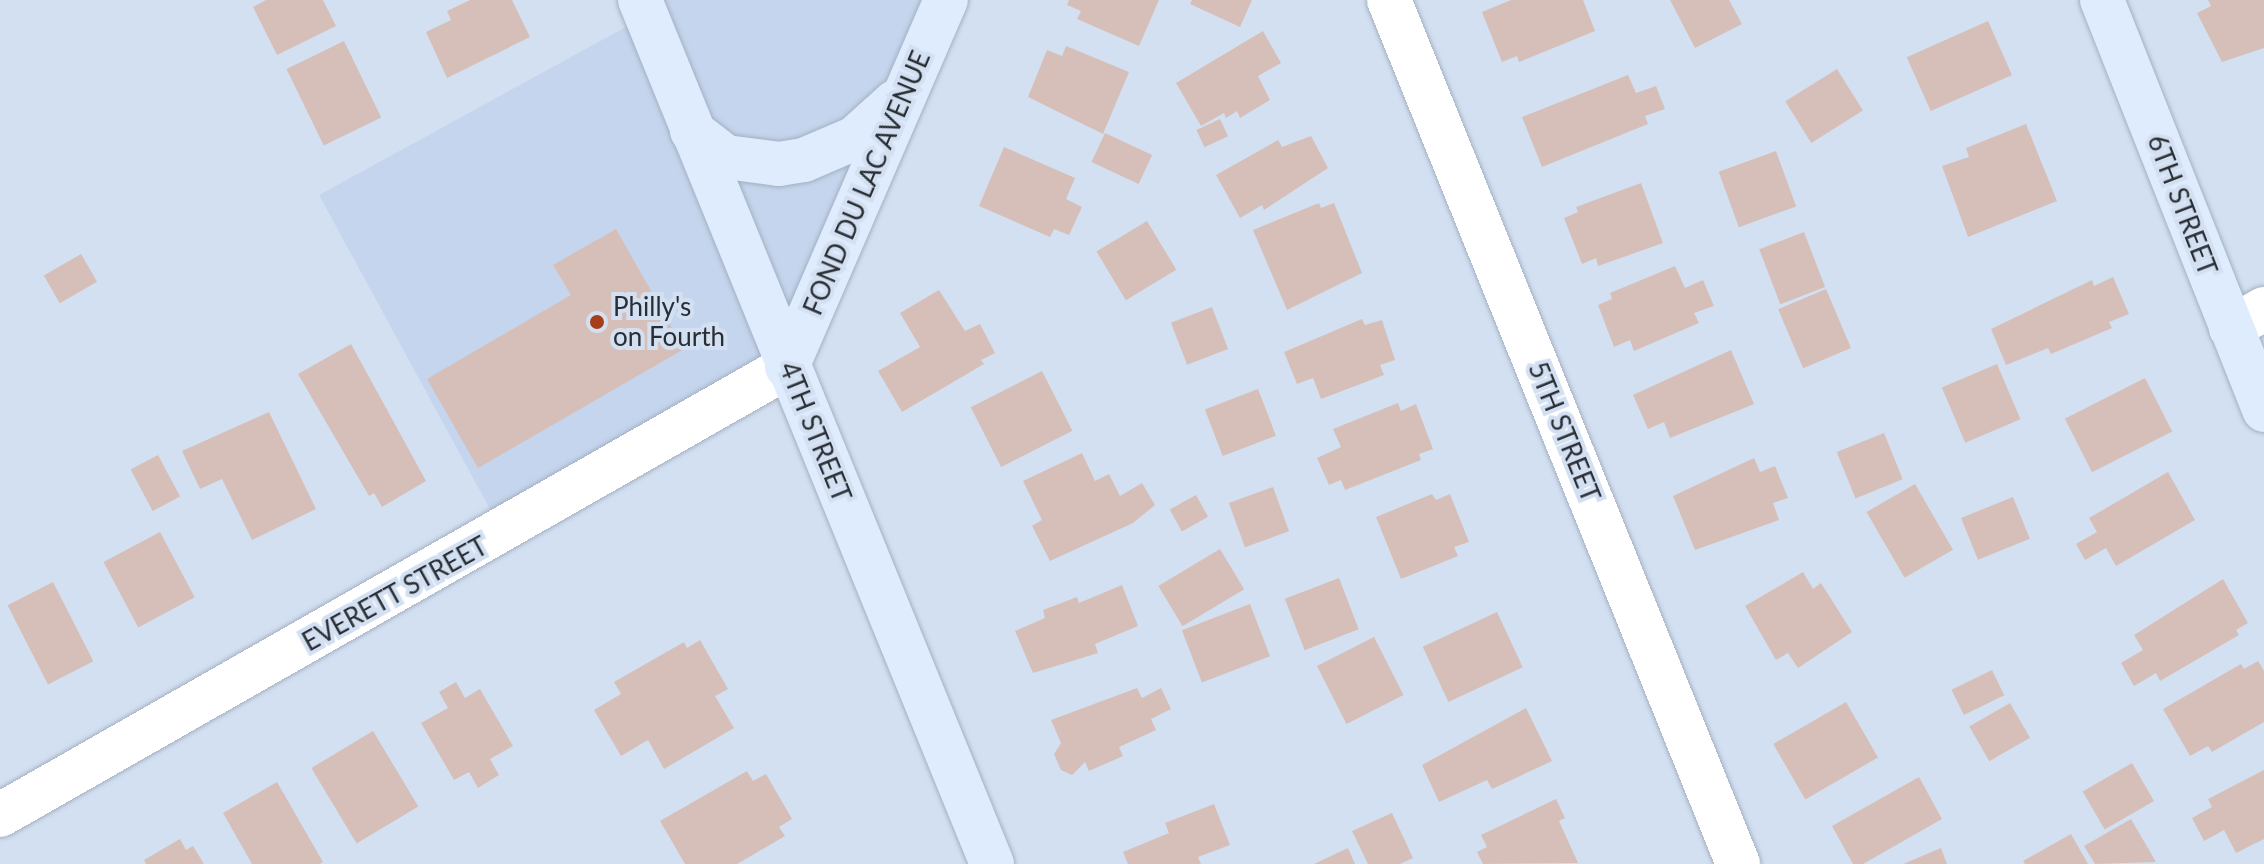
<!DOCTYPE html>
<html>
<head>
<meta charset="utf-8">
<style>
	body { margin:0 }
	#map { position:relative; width:2264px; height:864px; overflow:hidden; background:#d3e0f2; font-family:Lato,sans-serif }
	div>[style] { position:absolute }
	.built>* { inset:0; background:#c4d5ed }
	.building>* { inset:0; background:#d6bfb8; transform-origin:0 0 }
	.roads { filter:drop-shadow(0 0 2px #a4b0c1) drop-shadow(0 0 2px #a4b0c1) }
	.street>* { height:44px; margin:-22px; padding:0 22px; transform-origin:22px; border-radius:22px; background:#fff }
	.secondary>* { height:44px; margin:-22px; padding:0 22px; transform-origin:22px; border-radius:22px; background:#dfecfe }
	.dots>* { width:22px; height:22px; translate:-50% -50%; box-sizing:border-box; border:4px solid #d3e0f2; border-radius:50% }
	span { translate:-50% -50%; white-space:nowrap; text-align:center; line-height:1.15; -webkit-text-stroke:8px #d3e0f2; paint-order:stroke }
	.street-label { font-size:26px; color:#292d34 }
	.poi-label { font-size:26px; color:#292d34 }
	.left { translate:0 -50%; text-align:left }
</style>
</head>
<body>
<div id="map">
	<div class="built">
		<div style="clip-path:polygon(640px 0,946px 0,787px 367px,503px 533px,319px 195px,646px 16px)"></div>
	</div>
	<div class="building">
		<div style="clip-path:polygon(266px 0,323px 0,336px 26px,277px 55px,253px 7px)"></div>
		<div style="clip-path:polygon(470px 0,512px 0,530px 37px,447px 78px,426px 32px,451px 20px,447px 11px)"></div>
		<div style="clip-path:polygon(1069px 0,1159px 0,1139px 46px,1077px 19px,1081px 11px,1067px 5px)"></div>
		<div style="clip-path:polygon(1192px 0,1252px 0,1240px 27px,1190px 4px)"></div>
		<div style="clip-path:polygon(1511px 0,1583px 0,1595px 31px,1519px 62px,1517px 56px,1502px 62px,1482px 12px)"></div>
		<div style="clip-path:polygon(1670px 0,1729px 0,1742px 24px,1695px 48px)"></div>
		<div style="clip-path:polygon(2208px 0,2264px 0,2264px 48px,2222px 62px,2197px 13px,2211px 6px)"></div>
		<div style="left:1988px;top:21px;width:59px;height:89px;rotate:66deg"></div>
		<div style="clip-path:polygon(1263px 31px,1281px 63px,1258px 76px,1270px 100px,1240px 118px,1237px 111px,1226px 118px,1224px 113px,1201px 126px,1176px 83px)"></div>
		<div style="left:344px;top:41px;width:85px;height:64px;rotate:64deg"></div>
		<div style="clip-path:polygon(1066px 46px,1129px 72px,1103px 134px,1028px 97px,1047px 50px,1062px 56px)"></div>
		<div style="left:1837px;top:69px;width:49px;height:61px;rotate:58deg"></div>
		<div style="clip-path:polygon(1628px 75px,1636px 93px,1656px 86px,1665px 109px,1645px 116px,1648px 124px,1542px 167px,1522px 117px)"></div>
		<div style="left:1220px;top:119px;width:19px;height:26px;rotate:65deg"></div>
		<div style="clip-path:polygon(2026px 124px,2057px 201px,1968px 237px,1942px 166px,1969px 157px,1966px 148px)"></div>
		<div style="left:1105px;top:133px;width:52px;height:32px;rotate:25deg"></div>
		<div style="clip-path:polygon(1311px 136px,1328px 168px,1264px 210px,1262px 205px,1240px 218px,1216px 175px,1278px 140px,1282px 147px)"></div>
		<div style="clip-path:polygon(1004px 147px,1075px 178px,1066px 199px,1082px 207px,1069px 235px,1054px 229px,1050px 237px,979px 206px)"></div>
		<div style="left:1776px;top:151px;width:59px;height:61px;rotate:70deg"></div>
		<div style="clip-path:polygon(1641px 183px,1663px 243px,1598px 266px,1596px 258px,1582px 264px,1564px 218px,1578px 212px,1576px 207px)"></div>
		<div style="clip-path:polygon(1319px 203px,1321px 208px,1334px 203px,1362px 273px,1287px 310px,1253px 230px)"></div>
		<div style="left:1147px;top:221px;width:57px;height:59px;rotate:59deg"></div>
		<div style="clip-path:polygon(616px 229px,684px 349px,478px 468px,427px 379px,571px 295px,553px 265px)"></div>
		<div style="left:1804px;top:232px;width:59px;height:48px;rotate:69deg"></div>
		<div style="left:81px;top:254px;width:32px;height:43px;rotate:60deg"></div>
		<div style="clip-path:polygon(1675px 266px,1685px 288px,1703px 280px,1714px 306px,1694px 313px,1699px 323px,1634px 351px,1630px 340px,1614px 347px,1598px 305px,1612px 299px,1610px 293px)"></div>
		<div style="clip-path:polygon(2113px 277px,2129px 314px,2109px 322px,2112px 328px,2051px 354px,2048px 348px,2006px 365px,1991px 329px,2092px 280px,2094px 286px)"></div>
		<div style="left:1826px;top:289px;width:64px;height:52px;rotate:67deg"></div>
		<div style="clip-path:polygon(939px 290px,965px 331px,980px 324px,995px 353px,981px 360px,984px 364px,902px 412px,878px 371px,920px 347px,900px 313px)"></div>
		<div style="left:1212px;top:307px;width:45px;height:44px;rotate:69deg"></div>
		<div style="clip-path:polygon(1362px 319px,1365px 325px,1382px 320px,1395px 360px,1380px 365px,1384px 375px,1321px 399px,1313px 378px,1297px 384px,1284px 352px)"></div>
		<div style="clip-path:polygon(351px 344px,426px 481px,382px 507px,374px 493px,369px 496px,298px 374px)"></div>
		<div style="clip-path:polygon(1731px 350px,1754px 404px,1670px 438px,1664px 422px,1648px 429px,1633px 395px)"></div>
		<div style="left:1997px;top:364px;width:60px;height:60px;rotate:67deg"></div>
		<div style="left:1042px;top:371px;width:67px;height:80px;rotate:63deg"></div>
		<div style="left:2145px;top:378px;width:60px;height:90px;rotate:63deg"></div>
		<div style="left:1258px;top:389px;width:50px;height:57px;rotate:69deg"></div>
		<div style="clip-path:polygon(1398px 403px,1401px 411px,1416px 404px,1433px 449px,1419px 454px,1421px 460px,1345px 490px,1341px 480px,1329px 485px,1317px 458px,1341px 447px,1333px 429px)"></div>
		<div style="clip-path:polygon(269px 412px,316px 509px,252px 540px,222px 479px,200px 489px,182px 451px)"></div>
		<div style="left:1884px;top:433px;width:50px;height:51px;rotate:68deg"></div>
		<div style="clip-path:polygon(1082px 453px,1095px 481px,1109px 474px,1120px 496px,1142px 483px,1155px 505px,1133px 523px,1050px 561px,1032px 526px,1042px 520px,1023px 481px)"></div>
		<div style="left:158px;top:455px;width:47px;height:31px;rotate:62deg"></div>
		<div style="clip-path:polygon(1754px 458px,1760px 472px,1775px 466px,1788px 498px,1773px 503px,1779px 520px,1695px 550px,1673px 496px)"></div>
		<div style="clip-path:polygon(2168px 472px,2195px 520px,2116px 566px,2106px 548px,2085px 560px,2076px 544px,2097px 532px,2089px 518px)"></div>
		<div style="left:1915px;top:484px;width:76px;height:56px;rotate:60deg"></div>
		<div style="left:1273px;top:487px;width:47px;height:47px;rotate:70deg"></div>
		<div style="clip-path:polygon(1432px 494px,1436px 500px,1450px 494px,1469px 542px,1454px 547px,1458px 556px,1401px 579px,1376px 517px)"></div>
		<div style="left:1196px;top:495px;width:25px;height:30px;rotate:61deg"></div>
		<div style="left:2013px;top:497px;width:45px;height:56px;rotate:68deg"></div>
		<div style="left:160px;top:532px;width:74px;height:64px;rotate:62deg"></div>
		<div style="left:1220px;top:549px;width:47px;height:72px;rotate:59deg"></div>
		<div style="clip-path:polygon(1803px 572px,1813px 589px,1821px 583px,1852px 632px,1798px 668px,1788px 653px,1776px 660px,1745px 606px)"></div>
		<div style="left:1339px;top:578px;width:55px;height:58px;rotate:69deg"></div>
		<div style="clip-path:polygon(2223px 579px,2248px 623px,2236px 630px,2239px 635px,2160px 681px,2156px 673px,2134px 686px,2121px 663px,2143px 650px,2134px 635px)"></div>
		<div style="left:53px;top:582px;width:89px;height:51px;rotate:63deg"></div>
		<div style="clip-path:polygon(1122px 585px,1138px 626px,1095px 644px,1098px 653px,1033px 673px,1015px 631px,1045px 618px,1043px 610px,1077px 597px,1079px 603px)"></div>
		<div style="left:1250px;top:604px;width:56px;height:73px;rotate:69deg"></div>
		<div style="left:1497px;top:612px;width:61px;height:82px;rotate:65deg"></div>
		<div style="left:1374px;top:637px;width:65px;height:64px;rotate:63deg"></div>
		<div style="clip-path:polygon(700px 640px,728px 689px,715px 696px,734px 728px,664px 769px,648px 740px,621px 756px,594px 710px,621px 694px,614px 682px,684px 642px,687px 648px)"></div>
		<div style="clip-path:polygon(2258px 661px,2264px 671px,2264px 722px,2212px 752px,2208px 746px,2190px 756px,2163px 709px,2241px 664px,2244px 669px)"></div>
		<div style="left:1992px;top:670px;width:28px;height:45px;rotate:64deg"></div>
		<div style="clip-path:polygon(456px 682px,465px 698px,480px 689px,513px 746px,490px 759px,499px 775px,478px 788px,469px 772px,454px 780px,421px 723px,448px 708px,439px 692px)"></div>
		<div style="clip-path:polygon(1137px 688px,1142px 698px,1161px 688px,1171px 709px,1151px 719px,1156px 730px,1119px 747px,1123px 756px,1089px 771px,1085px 762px,1072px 775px,1061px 770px,1054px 754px,1061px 743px,1051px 720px)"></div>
		<div style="left:1846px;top:702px;width:64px;height:84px;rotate:60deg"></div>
		<div style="left:2010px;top:703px;width:40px;height:47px;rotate:60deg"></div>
		<div style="clip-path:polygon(1526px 708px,1552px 761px,1492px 789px,1487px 780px,1439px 802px,1422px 765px)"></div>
		<div style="left:373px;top:731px;width:88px;height:72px;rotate:59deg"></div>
		<div style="left:2132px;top:763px;width:44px;height:57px;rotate:60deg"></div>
		<div style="clip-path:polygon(2264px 770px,2264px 839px,2236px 853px,2224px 830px,2204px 841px,2192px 818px,2212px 807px,2208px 799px)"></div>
		<div style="clip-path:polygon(747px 771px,753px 781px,766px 774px,792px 819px,779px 827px,785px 836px,737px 864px,685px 864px,660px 821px)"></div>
		<div style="clip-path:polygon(1919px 777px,1942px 819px,1863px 864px,1853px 864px,1832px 826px)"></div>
		<div style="clip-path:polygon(277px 782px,323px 862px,320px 864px,252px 864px,223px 813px)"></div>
		<div style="clip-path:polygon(1556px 799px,1565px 818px,1559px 821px,1578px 863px,1483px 864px,1477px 852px,1487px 847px,1481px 835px)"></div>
		<div style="clip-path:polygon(1214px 804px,1230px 845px,1198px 857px,1201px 864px,1128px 864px,1123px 852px,1169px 833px,1165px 823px)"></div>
		<div style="clip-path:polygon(1392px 813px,1413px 858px,1400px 864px,1368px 864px,1352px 831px)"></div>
		<div style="clip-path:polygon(2131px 819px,2156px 862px,2095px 864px,2084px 846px)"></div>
		<div style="clip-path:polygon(2071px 834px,2088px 864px,2025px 864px,2023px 861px)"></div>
		<div style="clip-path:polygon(180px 839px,186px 850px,193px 846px,204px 864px,146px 864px,144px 860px)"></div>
		<div style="clip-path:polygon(1348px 848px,1355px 864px,1314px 864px)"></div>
		<div style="clip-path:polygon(1941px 848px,1947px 864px,1903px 864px)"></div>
	</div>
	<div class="roads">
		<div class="street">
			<div style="left:1389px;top:0;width:932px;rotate:68deg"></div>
			<div style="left:2231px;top:328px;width:38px;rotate:-30deg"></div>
			<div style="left:0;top:815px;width:906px;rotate:-29.65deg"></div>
		</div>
		<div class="secondary">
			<div style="left:640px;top:0;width:933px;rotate:67.83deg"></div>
			<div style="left:2102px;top:0;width:441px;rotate:68.4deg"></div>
			<div style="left:692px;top:131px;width:43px;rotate:37.4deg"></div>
			<div style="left:726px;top:157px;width:53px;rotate:7.5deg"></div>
			<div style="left:779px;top:164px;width:25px;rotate:-9deg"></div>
			<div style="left:804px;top:160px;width:56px;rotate:-23.3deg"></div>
			<div style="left:855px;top:138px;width:54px;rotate:-42deg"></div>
			<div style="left:787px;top:367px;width:400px;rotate:-66.6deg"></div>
		</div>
	</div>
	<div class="dots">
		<div style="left:597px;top:322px;background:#a63f19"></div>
	</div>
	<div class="street-label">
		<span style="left:867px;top:183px;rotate:-67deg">FOND DU LAC AVENUE</span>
		<span style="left:2182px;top:205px;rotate:69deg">6TH STREET</span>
		<span style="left:815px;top:432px;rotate:68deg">4TH STREET</span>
		<span style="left:1564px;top:432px;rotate:68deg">5TH STREET</span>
		<span style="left:395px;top:594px;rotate:-29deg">EVERETT STREET</span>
	</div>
	<div class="poi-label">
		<span class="left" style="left:613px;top:322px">Philly's<br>on Fourth</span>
	</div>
</div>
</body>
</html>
